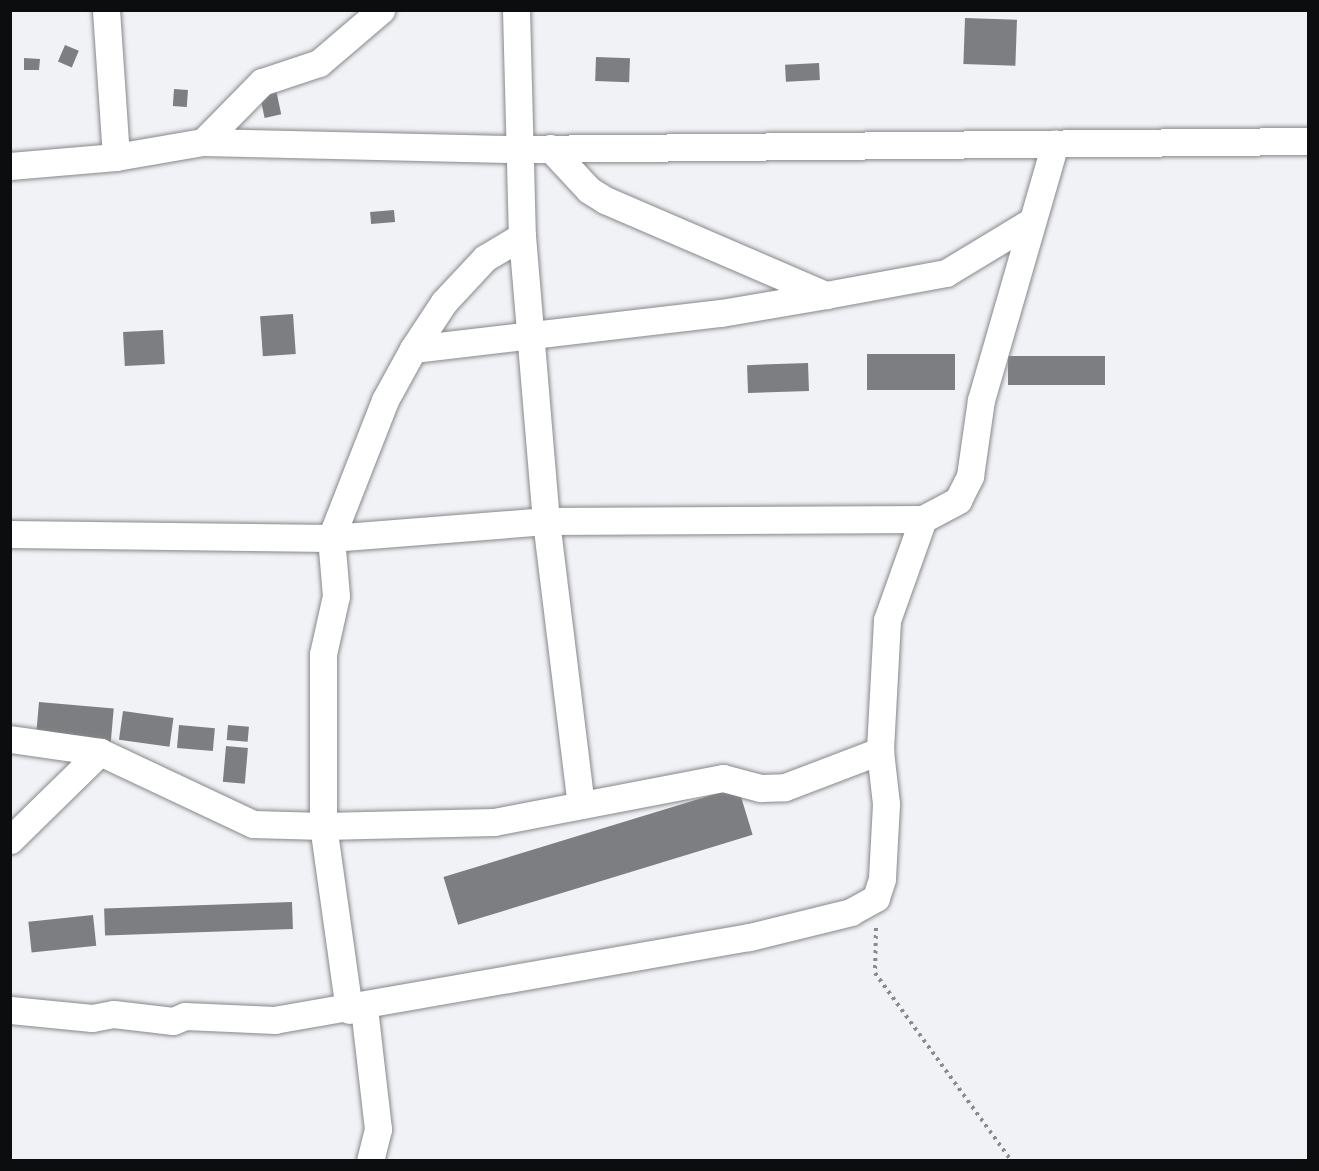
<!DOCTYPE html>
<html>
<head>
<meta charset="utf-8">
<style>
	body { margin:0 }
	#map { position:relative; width:1319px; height:1171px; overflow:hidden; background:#f0f2f5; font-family:Quicksand,sans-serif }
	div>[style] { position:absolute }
	.building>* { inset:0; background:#7d7e81; transform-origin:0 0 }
	.path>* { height:4px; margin-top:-2px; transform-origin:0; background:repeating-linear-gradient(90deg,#8a8b8e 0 3px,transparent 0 7.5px) }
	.roads { filter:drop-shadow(0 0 2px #87888b) drop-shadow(0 0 2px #87888b) }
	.minor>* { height:27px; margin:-13.5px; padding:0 13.5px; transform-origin:13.5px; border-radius:13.5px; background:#fff }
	span { translate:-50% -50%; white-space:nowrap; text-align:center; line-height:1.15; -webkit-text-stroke:5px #f0f2f5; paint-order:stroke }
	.frame { position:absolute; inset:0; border:12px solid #0c0d0e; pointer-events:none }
</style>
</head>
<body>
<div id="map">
	<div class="building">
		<div style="left:965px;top:18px;width:52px;height:46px;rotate:2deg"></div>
		<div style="left:65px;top:45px;width:15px;height:18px;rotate:23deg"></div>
		<div style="left:596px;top:57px;width:34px;height:24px;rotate:2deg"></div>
		<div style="clip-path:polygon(24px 58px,40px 59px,39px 70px,24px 70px)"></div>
		<div style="left:819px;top:63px;width:17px;height:34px;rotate:87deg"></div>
		<div style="left:275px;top:85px;width:30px;height:17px;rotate:78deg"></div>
		<div style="left:174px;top:89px;width:14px;height:17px;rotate:4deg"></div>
		<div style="left:394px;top:210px;width:12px;height:24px;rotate:85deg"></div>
		<div style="left:293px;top:314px;width:40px;height:33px;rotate:86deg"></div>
		<div style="left:163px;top:330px;width:34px;height:40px;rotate:87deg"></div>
		<div style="left:955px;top:354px;width:36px;height:88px;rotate:90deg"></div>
		<div style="left:1105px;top:356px;width:29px;height:97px;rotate:90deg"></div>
		<div style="left:808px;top:363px;width:28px;height:61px;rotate:88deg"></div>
		<div style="left:39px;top:702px;width:75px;height:34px;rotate:5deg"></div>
		<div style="left:123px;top:711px;width:51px;height:29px;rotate:8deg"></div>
		<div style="left:179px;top:725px;width:36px;height:23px;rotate:5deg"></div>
		<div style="left:228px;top:725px;width:21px;height:15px;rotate:5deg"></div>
		<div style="left:226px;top:746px;width:22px;height:36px;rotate:5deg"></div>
		<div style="left:738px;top:787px;width:50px;height:308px;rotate:73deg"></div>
		<div style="left:292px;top:902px;width:27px;height:188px;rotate:88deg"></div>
		<div style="left:93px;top:915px;width:31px;height:65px;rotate:84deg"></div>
	</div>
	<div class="path">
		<div style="left:876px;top:928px;width:45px;rotate:91.3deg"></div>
		<div style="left:875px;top:973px;width:231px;rotate:54deg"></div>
	</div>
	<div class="roads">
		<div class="minor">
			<div style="left:106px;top:10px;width:147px;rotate:86.1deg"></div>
			<div style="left:516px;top:10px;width:226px;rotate:88.5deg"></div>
			<div style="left:522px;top:236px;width:286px;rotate:85.2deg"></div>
			<div style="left:546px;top:521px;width:286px;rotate:83deg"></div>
			<div style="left:203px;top:142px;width:84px;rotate:-45.5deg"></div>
			<div style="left:262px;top:82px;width:60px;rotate:-18.4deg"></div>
			<div style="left:319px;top:63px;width:82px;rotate:-40.5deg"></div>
			<div style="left:550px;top:148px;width:57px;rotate:47.1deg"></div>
			<div style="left:589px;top:190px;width:19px;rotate:32deg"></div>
			<div style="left:605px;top:200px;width:241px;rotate:23.3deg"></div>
			<div style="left:826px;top:295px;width:122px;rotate:-10.4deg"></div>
			<div style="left:946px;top:273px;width:100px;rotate:-31.2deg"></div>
			<div style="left:10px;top:166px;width:106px;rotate:-4.9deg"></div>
			<div style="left:116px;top:157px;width:88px;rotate:-9.8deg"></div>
			<div style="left:203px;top:142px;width:317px;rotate:1.3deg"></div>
			<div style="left:520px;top:149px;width:788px;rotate:-0.58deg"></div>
			<div style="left:413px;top:349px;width:310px;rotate:-6.7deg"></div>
			<div style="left:721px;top:313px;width:107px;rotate:-9.7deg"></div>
			<div style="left:923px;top:519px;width:40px;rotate:-28deg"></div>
			<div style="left:958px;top:500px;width:27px;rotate:-63deg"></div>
			<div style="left:970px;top:476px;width:77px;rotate:-81.8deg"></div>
			<div style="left:981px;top:400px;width:267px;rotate:-73.9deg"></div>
			<div style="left:10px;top:534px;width:321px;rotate:0.7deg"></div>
			<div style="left:331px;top:538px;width:216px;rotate:-4.5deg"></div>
			<div style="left:546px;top:521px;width:377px;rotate:-0.3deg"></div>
			<div style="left:923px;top:519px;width:107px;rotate:109.6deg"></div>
			<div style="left:887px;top:620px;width:131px;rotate:93.1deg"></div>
			<div style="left:880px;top:751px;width:53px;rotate:83.5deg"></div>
			<div style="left:886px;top:804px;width:75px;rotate:93.1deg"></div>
			<div style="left:882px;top:879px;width:20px;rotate:108deg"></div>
			<div style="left:876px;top:898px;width:29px;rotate:151deg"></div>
			<div style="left:851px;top:912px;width:105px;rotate:166.2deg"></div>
			<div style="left:749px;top:937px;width:481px;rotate:170.1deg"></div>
			<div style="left:275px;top:1020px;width:90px;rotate:-177.5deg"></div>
			<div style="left:185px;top:1016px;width:13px;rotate:157deg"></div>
			<div style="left:173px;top:1021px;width:60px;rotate:-173.3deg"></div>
			<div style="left:113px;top:1014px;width:21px;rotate:169deg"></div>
			<div style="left:92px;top:1018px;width:82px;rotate:-174.4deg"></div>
			<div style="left:10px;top:739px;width:91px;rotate:8.2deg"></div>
			<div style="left:100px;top:752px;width:169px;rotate:25.2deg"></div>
			<div style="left:253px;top:824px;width:70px;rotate:1.6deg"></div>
			<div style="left:323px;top:826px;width:171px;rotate:-1.3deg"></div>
			<div style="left:494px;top:822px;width:233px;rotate:-10.9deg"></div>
			<div style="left:723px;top:778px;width:39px;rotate:15deg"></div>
			<div style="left:761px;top:788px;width:24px;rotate:-2deg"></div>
			<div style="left:785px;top:787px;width:102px;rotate:-20.8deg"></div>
			<div style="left:10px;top:840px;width:126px;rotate:-44.4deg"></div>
			<div style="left:364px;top:1008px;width:122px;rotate:83.4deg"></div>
			<div style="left:378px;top:1129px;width:32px;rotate:104deg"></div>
			<div style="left:349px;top:1010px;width:186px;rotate:-98deg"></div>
			<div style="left:323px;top:826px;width:172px;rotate:-90deg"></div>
			<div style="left:323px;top:654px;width:59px;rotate:-77.4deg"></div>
			<div style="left:336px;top:596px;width:58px;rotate:-94.9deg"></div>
			<div style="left:331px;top:538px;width:148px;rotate:-68.6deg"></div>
			<div style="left:385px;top:400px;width:58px;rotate:-61.2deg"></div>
			<div style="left:413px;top:349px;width:56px;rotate:-56.6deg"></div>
			<div style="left:444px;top:302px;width:60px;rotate:-47deg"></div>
			<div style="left:485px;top:258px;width:43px;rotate:-30.7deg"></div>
		</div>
	</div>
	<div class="frame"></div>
</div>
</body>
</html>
